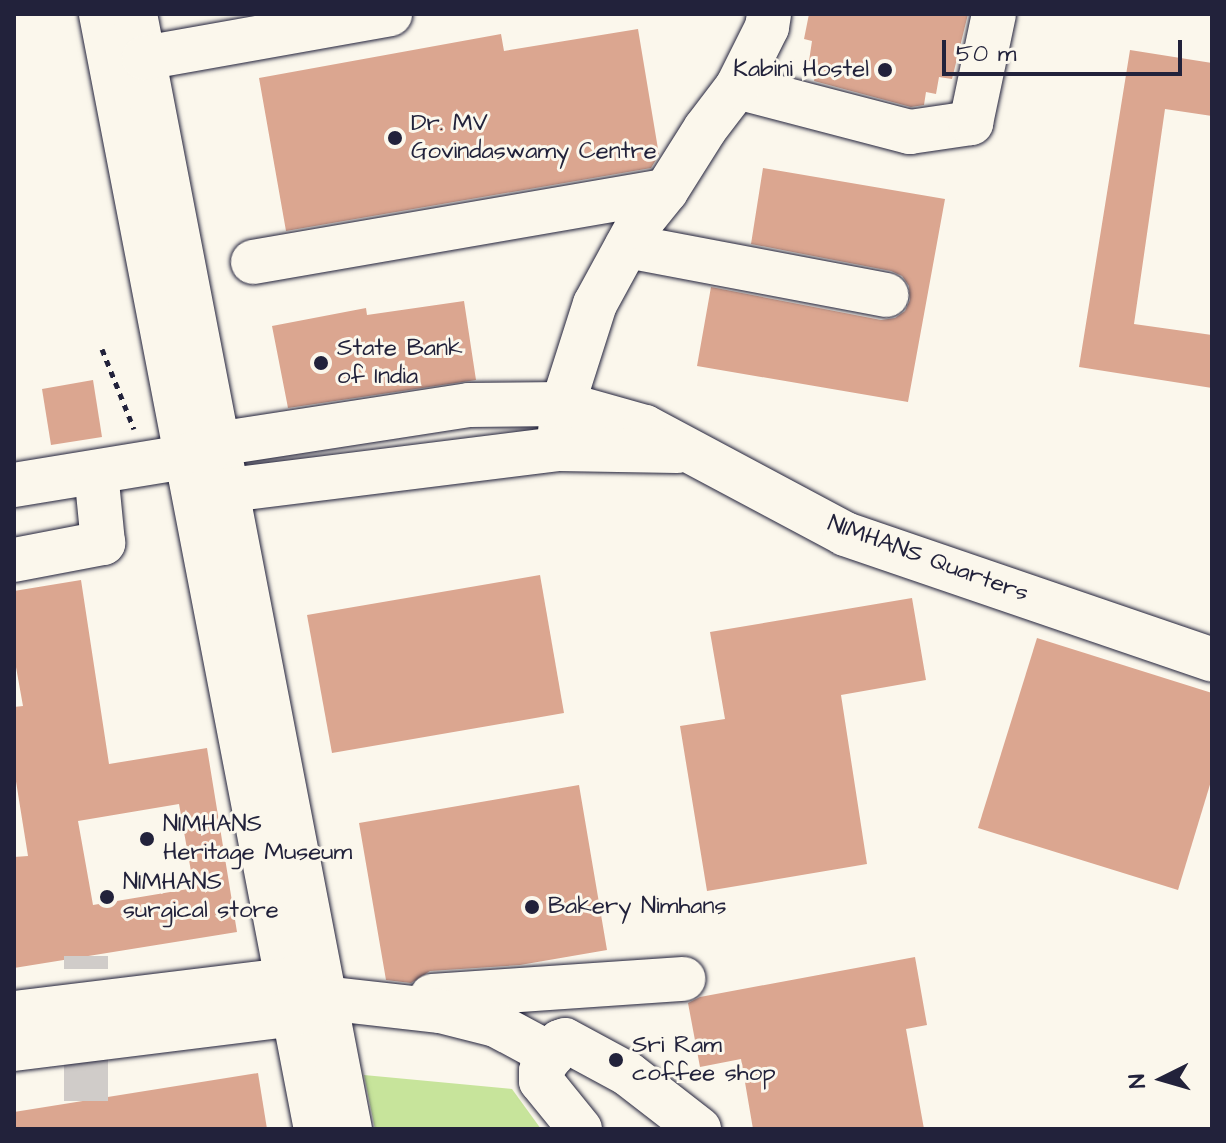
<!DOCTYPE html>
<style>
body{margin:0}
#map{position:relative;width:1226px;height:1143px;overflow:hidden;background:#fbf7ec;font-family:"Architects Daughter",sans-serif}
div>[style]{position:absolute}
.green>*{inset:0;background:#c7e49b}
.building>*{inset:0;background:#dba690}
.minor-tunnel>*{height:44px;margin-top:-22px;transform-origin:0;background:repeating-linear-gradient(90deg,#d0ccc9 0 44px,transparent 0 66px)}
.path>*{height:5px;margin-top:-2.5px;transform-origin:0;background:repeating-linear-gradient(90deg,#22223b 0 6px,transparent 0 12px)}
.roads{filter:drop-shadow(0 0 2px #22223b) drop-shadow(0 0 2px #22223b)}
.minor>*{height:44px;margin:-22px;padding:0 22px;transform-origin:22px;border-radius:22px;background:#fbf7ec}
.dots>*{width:22px;height:22px;translate:-50% -50%;box-sizing:border-box;border:4px solid #fbf7ec;border-radius:50%}
span{translate:-50% -50%;white-space:nowrap;text-align:center;line-height:1.15;-webkit-text-stroke:6px #fbf7ec;paint-order:stroke}
.poi-label{font-size:24px;color:#22223b}
.right{translate:-100% -50%;text-align:right}
.left{translate:0 -50%;text-align:left}
.street-label{font-size:24px;color:#22223b}
.frame{position:absolute;inset:0;border:16px solid #22223b;pointer-events:none}
.north{position:absolute;left:1122px;top:1039px;width:80px;height:80px;-webkit-text-stroke:6px #fbf7ec;paint-order:stroke;rotate:265deg;font-size:22px;font-weight:700;line-height:32px;text-align:center;color:#22223b}
.north::after{content:'';display:block;margin:auto;width:28px;height:36px;background:#22223b;clip-path:polygon(50% 0,100% 100%,50% 72%,0 100%)}
.scale{position:absolute;left:942px;top:40px;width:240px;height:36px;box-sizing:border-box;border:4px solid #22223b;border-top:0;padding-left:10px;font-size:24px;line-height:28px;white-space:nowrap;color:#22223b;-webkit-text-stroke:6px #fbf7ec;paint-order:stroke}
</style>
<div id="map">
<div class="green">
<i style="clip-path:polygon(364px 1075px,512px 1089px,541px 1129px,375px 1129px)"></i>
</div>
<div class="building">
<i style="clip-path:polygon(809px 14px,968px 14px,952px 79px,939px 77px,936px 94px,926px 92px,924px 105px,911px 107px,814px 81px,818px 62px,809px 61px,812px 41px,804px 39px)"></i>
<i style="clip-path:polygon(638px 29px,659px 155px,651px 168px,286px 231px,259px 78px,501px 34px,504px 51px)"></i>
<i style="clip-path:polygon(1130px 50px,1212px 63px,1212px 116px,1165px 109px,1134px 324px,1212px 335px,1212px 388px,1079px 367px)"></i>
<i style="clip-path:polygon(763px 168px,945px 199px,908px 402px,697px 366px,711px 287px,881px 320px,895px 318px,905px 311px,910px 300px,909px 286px,902px 276px,891px 271px,751px 244px)"></i>
<i style="clip-path:polygon(464px 301px,476px 380px,288px 408px,272px 326px,366px 308px,367px 315px)"></i>
<i style="clip-path:polygon(93px 380px,102px 437px,51px 445px,42px 389px)"></i>
<i style="clip-path:polygon(540px 575px,564px 713px,332px 753px,307px 615px)"></i>
<i style="clip-path:polygon(evenodd,81px 580px,109px 764px,207px 748px,237px 932px,14px 968px,14px 857px,28px 856px,14px 769px,14px 707px,23px 706px,14px 656px,14px 591px,81px 580px,179px 804px,194px 888px,93px 905px,78px 821px,179px 804px)"></i>
<i style="clip-path:polygon(912px 598px,926px 680px,841px 695px,867px 864px,707px 891px,680px 726px,725px 719px,710px 632px)"></i>
<i style="clip-path:polygon(1037px 638px,1212px 693px,1212px 778px,1178px 890px,978px 828px)"></i>
<i style="clip-path:polygon(579px 785px,607px 950px,520px 965px,430px 971px,411px 983px,386px 980px,359px 823px)"></i>
<i style="clip-path:polygon(915px 957px,927px 1025px,906px 1029px,924px 1129px,753px 1129px,741px 1059px,700px 1067px,688px 1003px,700px 997px)"></i>
<i style="clip-path:polygon(258px 1073px,267px 1129px,14px 1129px,14px 1112px)"></i>
</div>
<div class="minor-tunnel">
<i style="left:86px;top:1101px;width:145px;rotate:-90deg"></i>
</div>
<div class="path">
<i style="left:102px;top:349px;width:86px;rotate:68.2deg"></i>
</div>
<div class="roads">
<div class="minor">
<i style="left:101px;top:14px;width:1136px;rotate:79.09deg"></i>
<i style="left:135px;top:14px;width:1136px;rotate:79.09deg"></i>
<i style="left:144px;top:58px;width:250px;rotate:-10.1deg"></i>
<i style="left:737px;top:87px;width:179px;rotate:14.6deg"></i>
<i style="left:910px;top:132px;width:62px;rotate:-8.4deg"></i>
<i style="left:971px;top:123px;width:111px;rotate:-78.1deg"></i>
<i style="left:627px;top:246px;width:264px;rotate:10.7deg"></i>
<i style="left:253px;top:262px;width:419px;rotate:-9.8deg"></i>
<i style="left:560px;top:432px;width:28px;rotate:-84deg"></i>
<i style="left:563px;top:404px;width:105px;rotate:-72.3deg"></i>
<i style="left:595px;top:304px;width:88px;rotate:-61.4deg"></i>
<i style="left:637px;top:227px;width:46px;rotate:-51.1deg"></i>
<i style="left:666px;top:191px;width:73px;rotate:-57.8deg"></i>
<i style="left:705px;top:129px;width:53px;rotate:-52.7deg"></i>
<i style="left:737px;top:87px;width:67px;rotate:-63.4deg"></i>
<i style="left:767px;top:27px;width:13px;rotate:-81deg"></i>
<i style="left:14px;top:485px;width:173px;rotate:-9.3deg"></i>
<i style="left:185px;top:457px;width:35px;rotate:-22deg"></i>
<i style="left:217px;top:444px;width:255px;rotate:-8.8deg"></i>
<i style="left:469px;top:405px;width:94px;rotate:-0.6deg"></i>
<i style="left:563px;top:404px;width:85px;rotate:15.7deg"></i>
<i style="left:645px;top:427px;width:227px;rotate:28.1deg"></i>
<i style="left:845px;top:534px;width:388px;rotate:18.9deg"></i>
<i style="left:197px;top:494px;width:365px;rotate:-7.1deg"></i>
<i style="left:559px;top:449px;width:118px;rotate:1deg"></i>
<i style="left:14px;top:560px;width:91px;rotate:-10.8deg"></i>
<i style="left:103px;top:543px;width:71px;rotate:-95.6deg"></i>
<i style="left:432px;top:996px;width:252px;rotate:-3.9deg"></i>
<i style="left:14px;top:1013px;width:275px;rotate:-6.9deg"></i>
<i style="left:287px;top:980px;width:30px;rotate:-17deg"></i>
<i style="left:14px;top:1049px;width:282px;rotate:-7.1deg"></i>
<i style="left:294px;top:1014px;width:34px;rotate:-28deg"></i>
<i style="left:324px;top:998px;width:117px;rotate:6.4deg"></i>
<i style="left:440px;top:1011px;width:58px;rotate:14deg"></i>
<i style="left:496px;top:1025px;width:64px;rotate:28.2deg"></i>
<i style="left:580px;top:1129px;width:62px;rotate:-129.1deg"></i>
<i style="left:541px;top:1081px;width:10px;rotate:-90deg"></i>
<i style="left:541px;top:1071px;width:35px;rotate:-57deg"></i>
<i style="left:560px;top:1042px;width:5px;rotate:-22deg"></i>
<i style="left:565px;top:1040px;width:72px;rotate:28.4deg"></i>
<i style="left:628px;top:1074px;width:90px;rotate:37.8deg"></i>
</div>
</div>
<div class="dots">
<i style="left:885px;top:70px;background:#22223b"></i>
<i style="left:395px;top:138px;background:#22223b"></i>
<i style="left:321px;top:363px;background:#22223b"></i>
<i style="left:147px;top:839px;background:#22223b"></i>
<i style="left:107px;top:897px;background:#22223b"></i>
<i style="left:532px;top:907px;background:#22223b"></i>
<i style="left:616px;top:1060px;background:#22223b"></i>
</div>
<div class="poi-label">
<span class="right" style="left:869px;top:70px">Kabini Hostel</span>
<span class="left" style="left:411px;top:138px">Dr. MV<br>Govindaswamy Centre</span>
<span class="left" style="left:337px;top:363px">State Bank<br>of India</span>
<span class="left" style="left:163px;top:839px">NIMHANS<br>Heritage Museum</span>
<span class="left" style="left:123px;top:897px">NIMHANS<br>surgical store</span>
<span class="left" style="left:548px;top:907px">Bakery Nimhans</span>
<span class="left" style="left:632px;top:1060px">Sri Ram<br>coffee shop</span>
</div>
<div class="street-label">
<span style="left:928px;top:559px;rotate:20deg">NIMHANS Quarters</span>
</div>
<div class="frame"></div>
<div class="north">N</div>
<div class="scale">50 m</div>
</div>
